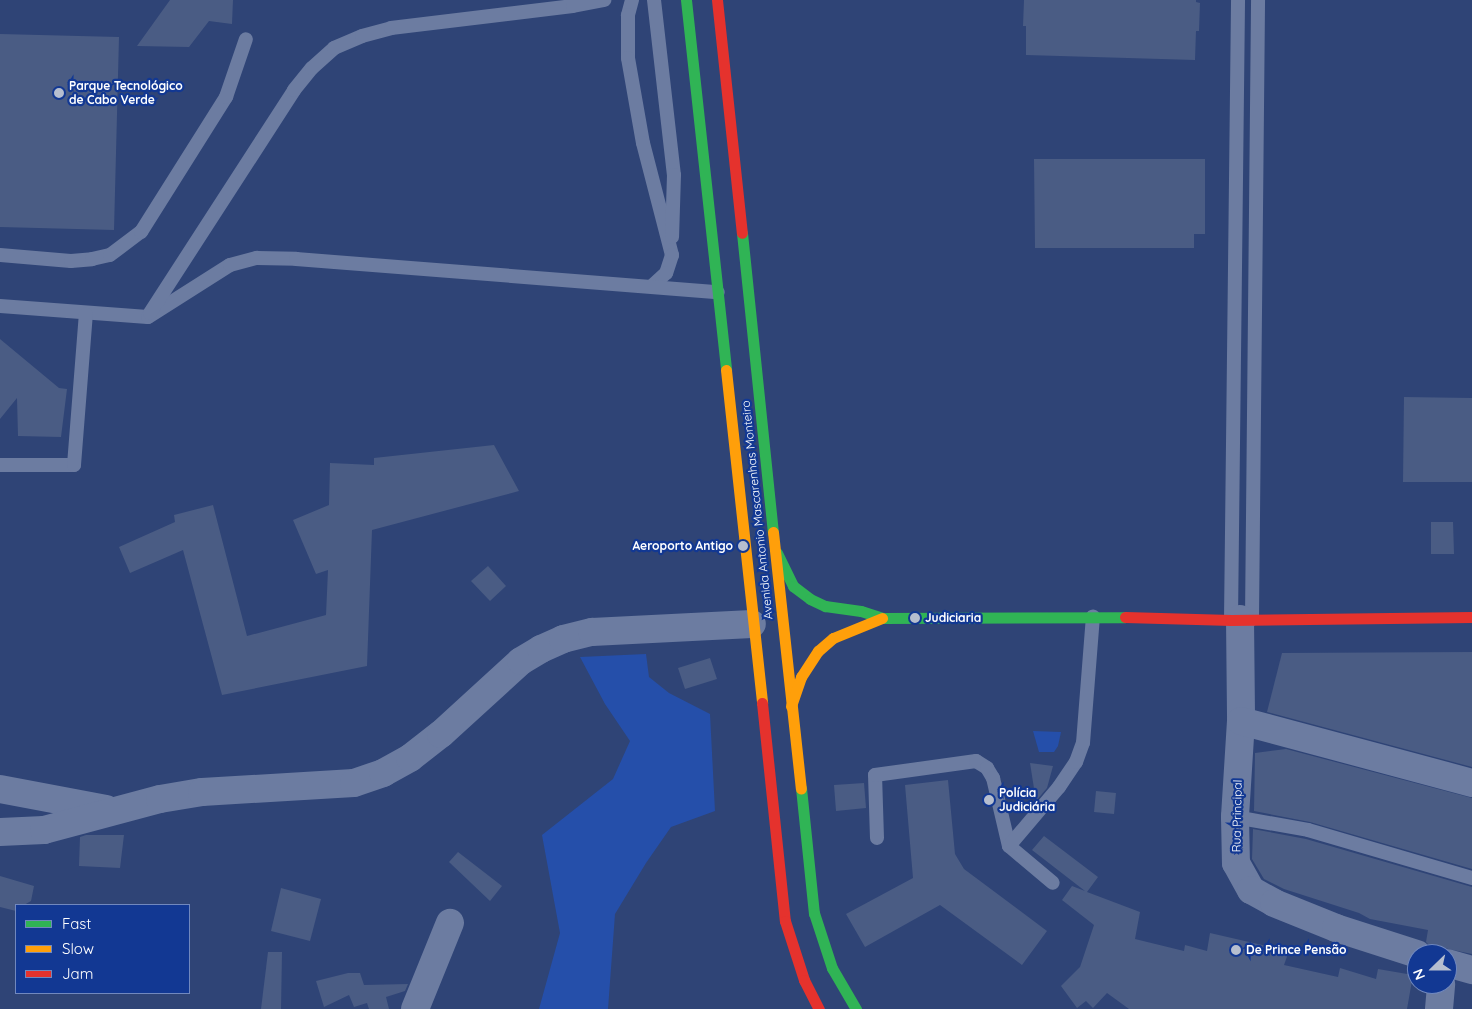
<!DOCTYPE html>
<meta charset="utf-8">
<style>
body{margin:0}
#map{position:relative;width:1472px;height:1009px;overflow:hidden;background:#2f4476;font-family:Quicksand,sans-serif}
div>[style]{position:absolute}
.green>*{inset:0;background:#254faa}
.building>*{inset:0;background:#4a5c84}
.lane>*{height:14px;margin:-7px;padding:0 7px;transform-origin:7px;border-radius:7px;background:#6c7ca1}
.street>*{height:28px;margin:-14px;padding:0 14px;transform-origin:14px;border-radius:14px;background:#6c7ca1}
.fast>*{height:11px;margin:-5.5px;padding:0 5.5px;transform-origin:5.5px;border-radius:5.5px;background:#30b455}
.slow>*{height:11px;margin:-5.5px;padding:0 5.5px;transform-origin:5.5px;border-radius:5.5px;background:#ff9f0a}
.jam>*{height:11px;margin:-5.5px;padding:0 5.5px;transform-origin:5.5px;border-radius:5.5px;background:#e5322d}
.dots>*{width:14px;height:14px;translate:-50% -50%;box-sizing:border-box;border:2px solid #123893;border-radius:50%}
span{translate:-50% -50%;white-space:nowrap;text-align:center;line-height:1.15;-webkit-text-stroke:4.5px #123893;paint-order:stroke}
.poi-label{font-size:12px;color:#fff;font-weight:700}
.left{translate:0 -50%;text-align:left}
.right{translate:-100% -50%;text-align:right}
.street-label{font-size:12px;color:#fff}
.legend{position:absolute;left:15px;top:904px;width:175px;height:90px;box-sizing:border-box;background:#123893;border:1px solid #7188be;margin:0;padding:6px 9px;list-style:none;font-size:15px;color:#fff}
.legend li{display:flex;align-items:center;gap:10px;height:25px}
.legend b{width:25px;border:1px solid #7188be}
.north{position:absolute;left:1407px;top:944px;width:50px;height:50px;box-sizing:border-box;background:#123893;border:1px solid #7188be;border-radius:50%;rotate:248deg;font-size:14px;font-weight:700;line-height:20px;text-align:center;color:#fff}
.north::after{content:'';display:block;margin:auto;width:18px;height:22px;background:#b6becf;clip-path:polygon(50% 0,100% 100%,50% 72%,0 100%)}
</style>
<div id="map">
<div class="green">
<i style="clip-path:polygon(646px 654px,649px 677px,669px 693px,710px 714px,715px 811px,671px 827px,646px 863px,615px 914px,608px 1009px,539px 1009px,560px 933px,542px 835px,613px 779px,630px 741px,605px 704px,580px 657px)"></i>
<i style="clip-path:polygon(1033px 731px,1061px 732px,1058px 746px,1054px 752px,1039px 752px)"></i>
</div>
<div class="building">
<i style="clip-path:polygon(170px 0,233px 0,232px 24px,209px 21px,189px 47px,137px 46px)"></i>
<i style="clip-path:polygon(1024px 0,1196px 0,1196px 2px,1200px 3px,1199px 31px,1196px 31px,1195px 60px,1026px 55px,1026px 26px,1023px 26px)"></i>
<i style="clip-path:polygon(0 34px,119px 37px,114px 230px,0 227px)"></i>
<i style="clip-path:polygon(1034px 159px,1205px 159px,1205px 234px,1194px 234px,1194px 248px,1035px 248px)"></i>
<i style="clip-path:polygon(0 339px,59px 388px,67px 389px,61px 437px,18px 436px,17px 398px,0 419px)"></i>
<i style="clip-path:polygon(1404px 397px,1472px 398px,1472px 482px,1403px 482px)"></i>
<i style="clip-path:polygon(494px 445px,519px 491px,372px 530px,367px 666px,222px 695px,183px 550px,130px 573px,119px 547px,175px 522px,174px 515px,213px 505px,247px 636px,326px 615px,328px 570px,316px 574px,293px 520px,329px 505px,330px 463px,374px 465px,374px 458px)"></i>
<i style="clip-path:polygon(1431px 522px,1453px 522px,1454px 554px,1431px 554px)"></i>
<i style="clip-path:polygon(488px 566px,506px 586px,490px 601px,471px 581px)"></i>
<i style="clip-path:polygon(1472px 652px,1472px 767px,1267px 712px,1282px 653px)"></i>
<i style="clip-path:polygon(710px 658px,717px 679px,685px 689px,678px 668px)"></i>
<i style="clip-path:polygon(1286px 749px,1472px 798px,1472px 869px,1310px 822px,1254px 811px,1255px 753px)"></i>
<i style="clip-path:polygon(1030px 763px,1053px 766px,1047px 788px,1036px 801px)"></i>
<i style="clip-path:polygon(948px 780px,955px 854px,964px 869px,1047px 931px,1022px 965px,940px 905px,865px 947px,846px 914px,913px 878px,905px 785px)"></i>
<i style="clip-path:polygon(864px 783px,866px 808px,836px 811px,834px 785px)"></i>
<i style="clip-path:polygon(1096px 791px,1116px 793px,1114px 814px,1094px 812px)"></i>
<i style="clip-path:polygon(1253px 829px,1306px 839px,1472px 887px,1472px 954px,1429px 945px,1426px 942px,1428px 930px,1370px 919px,1359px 913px,1284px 889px,1264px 879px,1252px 859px)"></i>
<i style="clip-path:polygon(86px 835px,124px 835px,120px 868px,79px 866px,80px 837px)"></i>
<i style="clip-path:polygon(1044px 836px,1098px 877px,1087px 892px,1140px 912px,1135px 939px,1184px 951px,1185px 945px,1207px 951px,1210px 933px,1289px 951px,1284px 965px,1338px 977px,1340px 968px,1376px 979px,1378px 969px,1413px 975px,1407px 1009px,1129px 1009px,1107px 993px,1093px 1008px,1086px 1001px,1077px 1008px,1061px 986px,1080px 967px,1094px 925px,1062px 900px,1072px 886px,1085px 891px,1032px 850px)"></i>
<i style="clip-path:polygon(458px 852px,502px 886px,490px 901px,449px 862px)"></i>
<i style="clip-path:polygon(0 876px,34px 886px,31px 901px,24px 905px,16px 905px,16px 911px,0 907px)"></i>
<i style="clip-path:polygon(281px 888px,321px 899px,310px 941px,271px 931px)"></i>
<i style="clip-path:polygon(268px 952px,282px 952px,281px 1009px,261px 1009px)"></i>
<i style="clip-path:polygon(348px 973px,360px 973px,364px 985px,408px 984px,405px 991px,386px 997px,389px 1009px,369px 1009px,367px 1003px,354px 1007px,349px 995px,324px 1007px,316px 981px)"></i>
</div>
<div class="lane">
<i style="left:632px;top:0;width:16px;rotate:105deg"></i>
<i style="left:628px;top:15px;width:43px;rotate:90deg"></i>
<i style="left:628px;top:58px;width:86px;rotate:80deg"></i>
<i style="left:643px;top:143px;width:116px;rotate:75.5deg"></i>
<i style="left:672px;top:255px;width:19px;rotate:108deg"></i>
<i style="left:666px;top:273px;width:19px;rotate:137deg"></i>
<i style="left:654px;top:0;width:176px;rotate:83.5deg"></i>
<i style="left:674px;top:175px;width:62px;rotate:91.8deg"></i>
<i style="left:0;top:255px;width:71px;rotate:4.8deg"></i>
<i style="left:71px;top:261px;width:21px;rotate:-5deg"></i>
<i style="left:92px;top:259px;width:18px;rotate:-13deg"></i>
<i style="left:110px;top:255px;width:39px;rotate:-37deg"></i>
<i style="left:141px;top:232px;width:160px;rotate:-57.8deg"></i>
<i style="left:226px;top:97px;width:61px;rotate:-71deg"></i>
<i style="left:0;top:306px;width:148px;rotate:4.3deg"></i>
<i style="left:148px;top:317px;width:97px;rotate:-32.4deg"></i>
<i style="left:230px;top:265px;width:28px;rotate:-15deg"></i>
<i style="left:257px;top:258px;width:39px;rotate:1deg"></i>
<i style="left:296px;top:259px;width:423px;rotate:4.5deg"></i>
<i style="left:150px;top:313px;width:265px;rotate:-57.1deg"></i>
<i style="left:294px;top:90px;width:28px;rotate:-51deg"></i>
<i style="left:312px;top:68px;width:30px;rotate:-42deg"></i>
<i style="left:334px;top:48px;width:30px;rotate:-23deg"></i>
<i style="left:362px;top:36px;width:30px;rotate:-15deg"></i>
<i style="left:391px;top:28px;width:183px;rotate:-6.9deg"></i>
<i style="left:573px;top:6px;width:32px;rotate:-11deg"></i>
<i style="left:0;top:465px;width:74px"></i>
<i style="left:74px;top:465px;width:151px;rotate:-85.5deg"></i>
<i style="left:1252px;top:619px;width:619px;rotate:-89.44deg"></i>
<i style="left:1231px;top:620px;width:620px;rotate:-89.35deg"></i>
<i style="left:1235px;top:817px;width:74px;rotate:10.1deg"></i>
<i style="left:1308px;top:830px;width:171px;rotate:16.3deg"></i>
<i style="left:877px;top:838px;width:63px;rotate:-91.8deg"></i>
<i style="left:875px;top:775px;width:102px;rotate:-7.9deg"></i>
<i style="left:976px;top:761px;width:13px;rotate:32deg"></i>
<i style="left:987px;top:768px;width:12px;rotate:59deg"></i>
<i style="left:993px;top:778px;width:70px;rotate:76.8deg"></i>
<i style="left:1009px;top:846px;width:57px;rotate:40.1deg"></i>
<i style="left:1009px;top:846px;width:77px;rotate:-49.7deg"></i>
<i style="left:1059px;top:787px;width:30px;rotate:-56deg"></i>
<i style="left:1076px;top:762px;width:20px;rotate:-70deg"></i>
<i style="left:1083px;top:743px;width:127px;rotate:-85.5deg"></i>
</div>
<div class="street">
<i style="left:1240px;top:619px;width:102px;rotate:89.4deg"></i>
<i style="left:1241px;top:721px;width:96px;rotate:93.6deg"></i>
<i style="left:1235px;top:817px;width:46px;rotate:88.8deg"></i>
<i style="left:1236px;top:863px;width:31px;rotate:61deg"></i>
<i style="left:1251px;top:890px;width:26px;rotate:29deg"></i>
<i style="left:1274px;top:903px;width:67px;rotate:22deg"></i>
<i style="left:1336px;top:928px;width:85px;rotate:17.8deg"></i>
<i style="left:1241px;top:721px;width:239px;rotate:15deg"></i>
<i style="left:0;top:789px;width:108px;rotate:10.7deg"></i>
<i style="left:0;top:832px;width:44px;rotate:-2.6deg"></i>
<i style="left:44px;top:830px;width:120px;rotate:-15deg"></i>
<i style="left:160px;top:799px;width:43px;rotate:-9.5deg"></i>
<i style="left:202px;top:792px;width:152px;rotate:-3.4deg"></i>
<i style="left:354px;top:783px;width:31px;rotate:-19deg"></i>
<i style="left:383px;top:773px;width:31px;rotate:-29deg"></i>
<i style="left:410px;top:758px;width:39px;rotate:-38deg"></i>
<i style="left:441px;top:734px;width:108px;rotate:-42.4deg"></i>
<i style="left:521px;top:661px;width:23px;rotate:-31deg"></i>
<i style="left:541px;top:649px;width:24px;rotate:-24deg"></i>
<i style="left:563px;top:639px;width:30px;rotate:-14deg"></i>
<i style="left:592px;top:632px;width:160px;rotate:-2.9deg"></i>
<i style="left:1447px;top:963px;width:26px;rotate:16deg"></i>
<i style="left:415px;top:1009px;width:93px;rotate:-67.9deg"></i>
<i style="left:1439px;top:1009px;width:25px;rotate:-85deg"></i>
</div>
<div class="fast">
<i style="left:686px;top:0;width:372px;rotate:83.8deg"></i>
<i style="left:742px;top:233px;width:301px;rotate:84.1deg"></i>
<i style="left:777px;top:553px;width:37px;rotate:64deg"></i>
<i style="left:793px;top:586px;width:21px;rotate:37deg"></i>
<i style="left:810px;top:599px;width:17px;rotate:25deg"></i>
<i style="left:825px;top:606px;width:36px;rotate:8deg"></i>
<i style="left:861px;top:611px;width:22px;rotate:18deg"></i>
<i style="left:882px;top:618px;width:243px;rotate:-0.2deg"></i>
<i style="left:801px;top:788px;width:126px;rotate:84.1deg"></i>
<i style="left:814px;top:913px;width:58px;rotate:71.9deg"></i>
<i style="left:832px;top:968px;width:48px;rotate:59.7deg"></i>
</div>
<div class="slow">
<i style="left:726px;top:370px;width:335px;rotate:83.8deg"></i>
<i style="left:773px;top:532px;width:258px;rotate:83.8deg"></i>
<i style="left:791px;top:706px;width:31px;rotate:-71deg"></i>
<i style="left:801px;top:677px;width:31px;rotate:-57deg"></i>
<i style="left:818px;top:651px;width:20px;rotate:-41deg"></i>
<i style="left:833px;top:638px;width:53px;rotate:-22.2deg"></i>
</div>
<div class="jam">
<i style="left:717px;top:0;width:234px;rotate:83.9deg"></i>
<i style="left:1125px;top:617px;width:106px;rotate:1.6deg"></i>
<i style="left:1231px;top:620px;width:241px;rotate:-0.7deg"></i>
<i style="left:762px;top:703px;width:219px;rotate:84deg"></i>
<i style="left:785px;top:921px;width:62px;rotate:72.1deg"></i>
<i style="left:804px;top:980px;width:33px;rotate:63deg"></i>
</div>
<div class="dots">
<i style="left:59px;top:93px;background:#b6becf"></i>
<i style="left:743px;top:546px;background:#b6becf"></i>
<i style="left:915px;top:618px;background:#b6becf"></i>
<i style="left:989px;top:800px;background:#b6becf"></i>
<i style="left:1236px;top:950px;background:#b6becf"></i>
</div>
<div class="poi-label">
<span class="left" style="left:69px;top:93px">Parque Tecnológico<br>de Cabo Verde</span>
<span class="right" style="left:733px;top:546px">Aeroporto Antigo</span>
<span class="left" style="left:925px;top:618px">Judiciaria</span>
<span class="left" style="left:999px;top:800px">Polícia<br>Judiciária</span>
<span class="left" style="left:1246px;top:950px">De Prince Pensão</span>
</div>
<div class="street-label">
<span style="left:757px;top:510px;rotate:-96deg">Avenida Antonio Mascarenhas Monteiro</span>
<span style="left:1237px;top:816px;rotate:-89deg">Rua Principal</span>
</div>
<ul class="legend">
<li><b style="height:6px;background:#30b455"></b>Fast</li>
<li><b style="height:6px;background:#ff9f0a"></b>Slow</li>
<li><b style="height:6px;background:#e5322d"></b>Jam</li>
</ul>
<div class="north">N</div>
</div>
